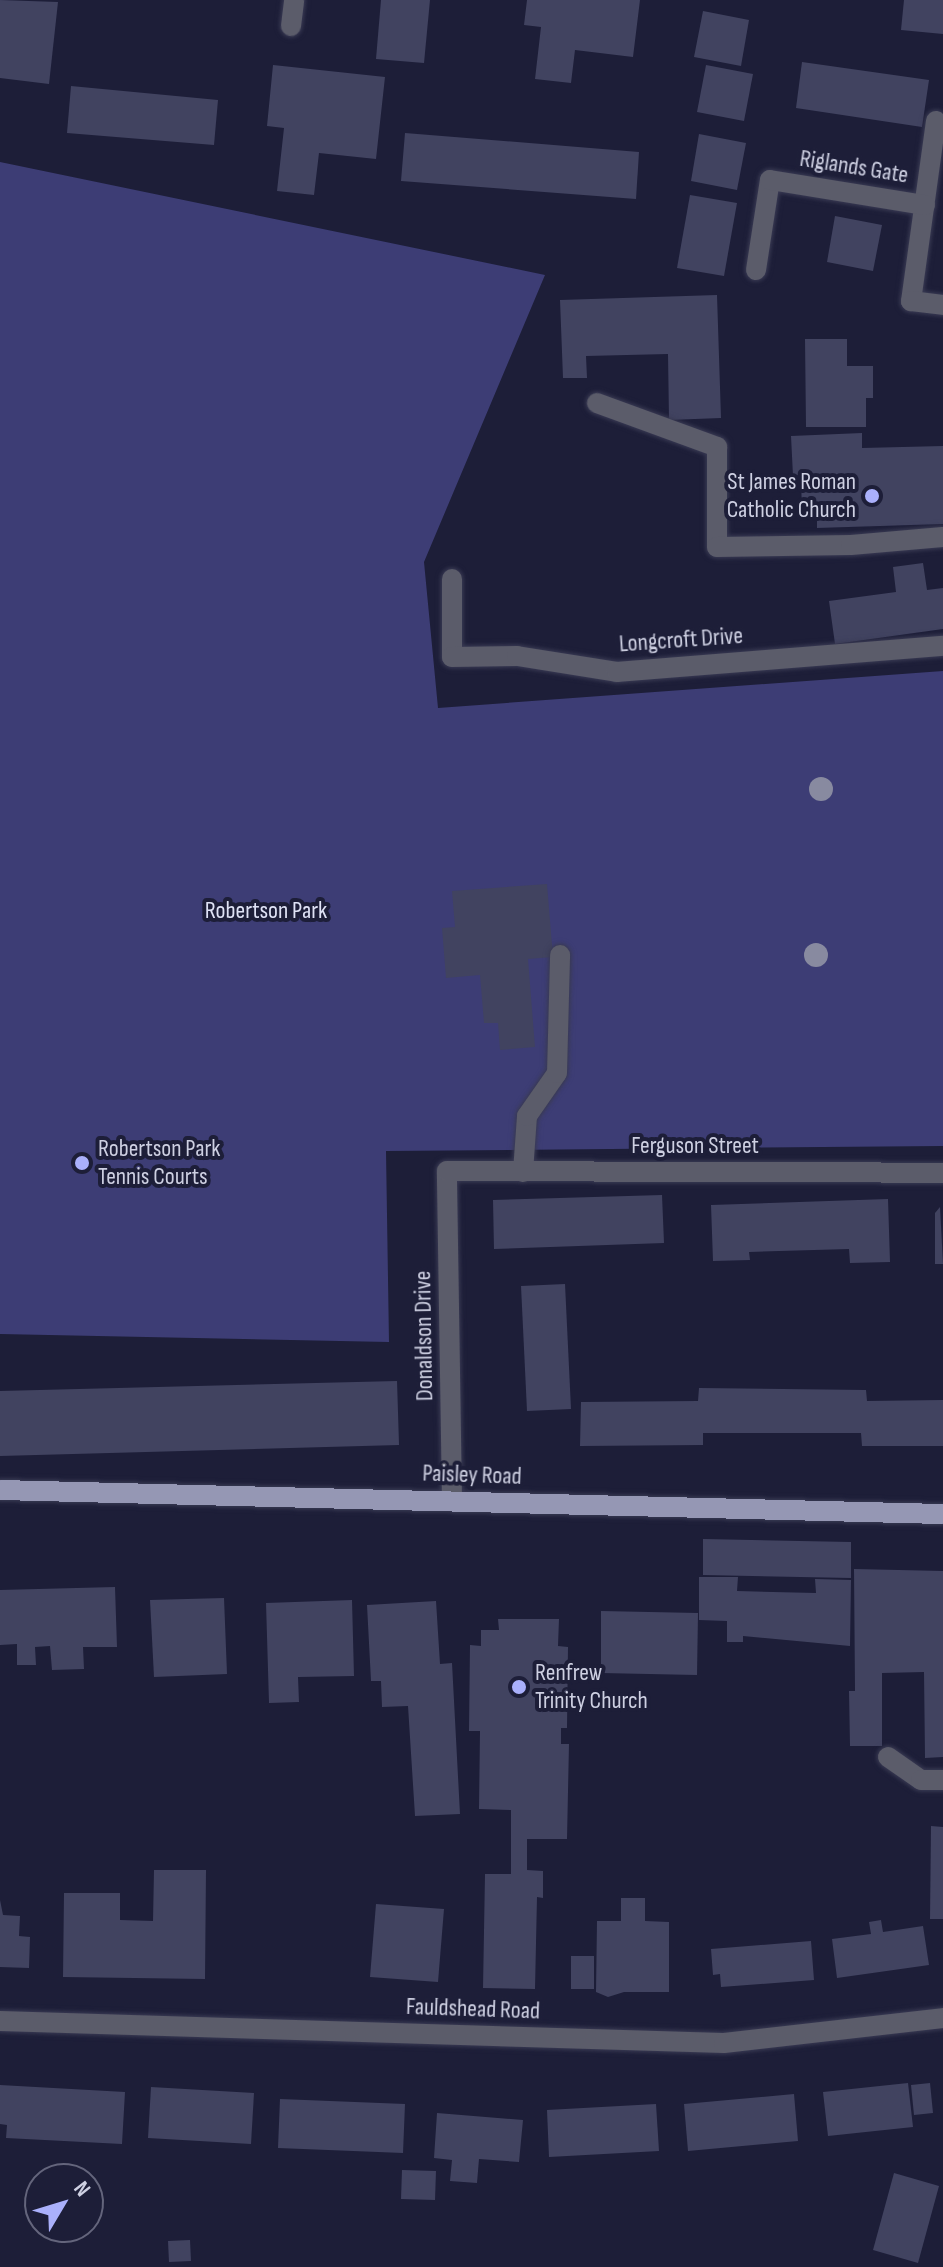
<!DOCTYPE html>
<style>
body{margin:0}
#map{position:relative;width:943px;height:2267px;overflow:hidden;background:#1d1e38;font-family:"Sofia Sans Condensed",sans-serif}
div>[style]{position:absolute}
.green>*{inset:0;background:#3d3d75}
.building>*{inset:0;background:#414360}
.roads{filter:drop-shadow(0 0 2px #393a53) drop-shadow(0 0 2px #393a53)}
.minor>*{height:20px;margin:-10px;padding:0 10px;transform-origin:10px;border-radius:10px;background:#5b5c6a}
.major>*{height:20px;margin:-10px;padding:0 10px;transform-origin:10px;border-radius:10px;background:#9597b4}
.trees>*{width:24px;height:24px;margin:-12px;border-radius:50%;background:#888aa0}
.dots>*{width:22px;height:22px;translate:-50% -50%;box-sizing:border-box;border:4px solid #1d1e38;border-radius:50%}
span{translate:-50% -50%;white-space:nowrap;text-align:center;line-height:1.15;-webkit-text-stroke:8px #1d1e38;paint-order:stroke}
.street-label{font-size:24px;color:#ced0e2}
.poi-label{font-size:24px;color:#ced0e2}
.right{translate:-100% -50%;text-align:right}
.left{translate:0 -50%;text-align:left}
.park-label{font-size:24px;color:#dfe2f5}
.north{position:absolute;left:24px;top:2163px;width:80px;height:80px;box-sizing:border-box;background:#1d1e38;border:2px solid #64657c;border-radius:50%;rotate:52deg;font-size:22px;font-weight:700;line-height:32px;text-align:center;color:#ced0e2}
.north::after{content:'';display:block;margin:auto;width:28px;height:36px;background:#aab0fb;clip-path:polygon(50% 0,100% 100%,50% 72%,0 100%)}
</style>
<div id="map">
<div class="green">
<i style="clip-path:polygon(0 162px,545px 275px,424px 562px,438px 708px,943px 671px,943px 1146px,386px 1151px,389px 1342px,0 1334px)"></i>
</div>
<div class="building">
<i style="clip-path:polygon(0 0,58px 2px,49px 84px,0 78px)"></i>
<i style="clip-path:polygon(381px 0,430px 0,424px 63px,376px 59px)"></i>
<i style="clip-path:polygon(527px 0,640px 0,633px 57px,575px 50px,571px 83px,535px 79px,541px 27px,524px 25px)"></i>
<i style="clip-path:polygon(904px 0,943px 0,943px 34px,901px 30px)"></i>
<i style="clip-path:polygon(703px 11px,749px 20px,741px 66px,694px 57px)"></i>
<i style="clip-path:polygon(802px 62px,929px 80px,922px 127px,796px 108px)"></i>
<i style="clip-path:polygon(273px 65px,385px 77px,376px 159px,319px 153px,314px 195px,277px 191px,284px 128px,267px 126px)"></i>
<i style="clip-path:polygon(706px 65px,753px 74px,744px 121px,697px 112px)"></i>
<i style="clip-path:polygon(71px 86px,218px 100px,214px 145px,67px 133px)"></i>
<i style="clip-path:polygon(405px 133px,639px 152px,636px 199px,401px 181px)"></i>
<i style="clip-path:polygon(699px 134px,746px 143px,737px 190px,691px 181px)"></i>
<i style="clip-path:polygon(690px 195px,737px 203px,724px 276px,677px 268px)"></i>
<i style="clip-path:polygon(835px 216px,882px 225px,873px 271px,827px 262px)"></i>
<i style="clip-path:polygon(717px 295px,721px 418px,669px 420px,668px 354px,586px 356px,587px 378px,563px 378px,560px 300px)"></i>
<i style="clip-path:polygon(805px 339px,847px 339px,847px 366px,873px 366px,873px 398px,866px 398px,866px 427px,806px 427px)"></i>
<i style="clip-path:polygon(862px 433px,862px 448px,943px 446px,943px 524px,817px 528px,817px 517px,802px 517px,801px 475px,793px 476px,791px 436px)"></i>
<i style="clip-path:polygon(923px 563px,927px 590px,943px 588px,943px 629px,835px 644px,829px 601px,896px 592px,893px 567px)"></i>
<i style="clip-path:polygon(547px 884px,553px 957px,528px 959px,535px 1047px,500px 1050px,498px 1023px,484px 1023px,480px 975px,446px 978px,442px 928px,455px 927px,452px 891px)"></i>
<i style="clip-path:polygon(662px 1195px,664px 1243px,494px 1249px,493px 1200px)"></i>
<i style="clip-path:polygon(888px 1199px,890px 1262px,850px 1263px,849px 1249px,749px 1252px,750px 1260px,713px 1261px,711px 1205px)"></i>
<i style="clip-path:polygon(940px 1207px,943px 1264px,935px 1264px,935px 1213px)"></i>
<i style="clip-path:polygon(565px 1284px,571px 1409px,527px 1411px,521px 1286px)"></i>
<i style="clip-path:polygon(397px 1381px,399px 1445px,0 1456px,0 1391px)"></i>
<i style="clip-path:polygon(699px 1388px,866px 1390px,867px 1401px,943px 1400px,943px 1446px,862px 1446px,861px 1433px,703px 1433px,703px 1445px,580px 1446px,581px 1402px,698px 1401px)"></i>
<i style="clip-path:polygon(703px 1539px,851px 1542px,851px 1578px,703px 1575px)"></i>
<i style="clip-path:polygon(854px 1569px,943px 1571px,943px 1757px,925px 1758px,924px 1672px,882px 1673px,882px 1746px,850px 1746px,849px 1691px,855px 1691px)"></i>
<i style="clip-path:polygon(699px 1577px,738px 1577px,737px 1591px,816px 1593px,815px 1579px,851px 1580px,850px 1646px,743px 1636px,743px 1642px,727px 1642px,727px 1621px,699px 1620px)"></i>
<i style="clip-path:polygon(115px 1587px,117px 1647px,83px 1647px,84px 1669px,52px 1670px,50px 1646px,35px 1647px,36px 1665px,17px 1665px,17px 1644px,0 1645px,0 1590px)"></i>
<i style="clip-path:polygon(224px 1598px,227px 1674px,154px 1677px,150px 1600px)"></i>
<i style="clip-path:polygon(352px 1600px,354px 1676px,298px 1677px,299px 1702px,269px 1703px,266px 1603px)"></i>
<i style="clip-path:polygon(436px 1601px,440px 1664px,452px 1663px,460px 1814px,415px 1816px,408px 1706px,382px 1707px,381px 1681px,371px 1681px,367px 1605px)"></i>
<i style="clip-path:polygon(601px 1611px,698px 1613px,697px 1675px,601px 1673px)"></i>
<i style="clip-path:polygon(498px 1619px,559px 1619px,558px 1646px,568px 1647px,567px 1728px,561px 1728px,561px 1744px,569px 1744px,567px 1839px,527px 1839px,527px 1870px,543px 1871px,543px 1898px,537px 1897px,535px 1989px,483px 1988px,485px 1874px,511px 1874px,511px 1810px,479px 1809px,480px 1731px,469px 1731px,470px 1645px,481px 1646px,481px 1630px,499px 1630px)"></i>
<i style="clip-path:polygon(931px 1826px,943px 1827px,943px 1919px,930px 1919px)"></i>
<i style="clip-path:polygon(154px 1870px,206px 1870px,205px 1979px,63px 1977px,64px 1893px,120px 1893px,120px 1920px,153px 1921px)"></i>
<i style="clip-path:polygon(621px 1898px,645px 1898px,645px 1921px,669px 1922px,669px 1992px,624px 1992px,608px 1997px,596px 1992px,597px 1921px,621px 1921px)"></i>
<i style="clip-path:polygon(0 1900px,3px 1915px,20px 1916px,19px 1936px,30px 1937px,29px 1968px,0 1967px)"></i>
<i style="clip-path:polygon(376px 1904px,444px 1909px,438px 1982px,370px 1977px)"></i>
<i style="clip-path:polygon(881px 1920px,883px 1932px,923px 1926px,929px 1965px,837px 1978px,832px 1939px,871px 1934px,869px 1922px)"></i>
<i style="clip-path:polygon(811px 1941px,814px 1980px,721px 1987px,720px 1974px,713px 1975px,711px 1949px)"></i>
<i style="clip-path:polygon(571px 1956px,594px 1956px,594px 1989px,571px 1989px)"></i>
<i style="clip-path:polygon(908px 2083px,913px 2127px,828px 2136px,823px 2092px)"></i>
<i style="clip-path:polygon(930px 2083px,933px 2113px,914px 2115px,911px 2085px)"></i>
<i style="clip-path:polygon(0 2085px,125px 2092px,122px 2144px,6px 2138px,7px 2125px,0 2124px)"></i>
<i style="clip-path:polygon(151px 2087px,254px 2093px,251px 2144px,148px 2138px)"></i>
<i style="clip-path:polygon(794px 2094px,798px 2141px,688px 2151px,684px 2104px)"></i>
<i style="clip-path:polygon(280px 2099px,405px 2104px,403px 2153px,278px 2148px)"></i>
<i style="clip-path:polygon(656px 2104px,659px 2151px,549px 2157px,547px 2110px)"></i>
<i style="clip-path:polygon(437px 2113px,523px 2120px,519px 2162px,479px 2159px,477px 2183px,450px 2181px,452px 2160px,434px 2158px)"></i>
<i style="clip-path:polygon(402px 2170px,436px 2171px,435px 2200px,401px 2199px)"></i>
<i style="clip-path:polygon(894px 2173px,939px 2186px,918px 2263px,873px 2250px)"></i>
<i style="clip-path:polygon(190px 2240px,191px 2261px,169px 2262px,168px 2241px)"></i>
</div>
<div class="roads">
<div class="minor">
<i style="left:291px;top:26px;width:26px;rotate:-83deg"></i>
<i style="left:936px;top:121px;width:182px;rotate:97.9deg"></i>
<i style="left:911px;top:301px;width:32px;rotate:7deg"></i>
<i style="left:756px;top:270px;width:91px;rotate:-81.2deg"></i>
<i style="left:770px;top:180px;width:157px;rotate:9.2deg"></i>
<i style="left:597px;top:403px;width:128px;rotate:20.1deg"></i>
<i style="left:717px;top:447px;width:100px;rotate:90deg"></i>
<i style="left:717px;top:547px;width:134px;rotate:-0.9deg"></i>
<i style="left:851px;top:545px;width:92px;rotate:-5deg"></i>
<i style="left:452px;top:579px;width:78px;rotate:90deg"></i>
<i style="left:452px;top:657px;width:65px;rotate:-0.9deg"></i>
<i style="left:517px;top:656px;width:101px;rotate:9.1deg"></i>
<i style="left:617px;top:672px;width:327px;rotate:-4.6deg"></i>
<i style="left:523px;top:1172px;width:56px;rotate:-85.9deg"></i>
<i style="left:527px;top:1116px;width:52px;rotate:-55.1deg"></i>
<i style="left:557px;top:1073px;width:118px;rotate:-88.5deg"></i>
<i style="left:452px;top:1499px;width:328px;rotate:-90.9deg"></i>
<i style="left:447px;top:1171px;width:496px;rotate:0.2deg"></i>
<i style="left:888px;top:1757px;width:40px;rotate:34.9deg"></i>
<i style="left:921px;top:1780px;width:22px"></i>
<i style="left:0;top:2021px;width:724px;rotate:1.74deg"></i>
<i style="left:724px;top:2043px;width:220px;rotate:-6.5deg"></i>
</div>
<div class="major">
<i style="left:0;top:1490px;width:943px;rotate:1.46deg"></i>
</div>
</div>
<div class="trees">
<i style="left:821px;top:789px"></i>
<i style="left:816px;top:955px"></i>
</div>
<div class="dots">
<i style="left:872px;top:496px;background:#aab0fb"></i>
<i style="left:82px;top:1163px;background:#aab0fb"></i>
<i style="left:519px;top:1687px;background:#aab0fb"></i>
</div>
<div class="street-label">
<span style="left:854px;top:167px;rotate:9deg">Riglands Gate</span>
<span style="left:681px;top:640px;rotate:-4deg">Longcroft Drive</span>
<span style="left:695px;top:1146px">Ferguson Street</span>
<span style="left:424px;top:1336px;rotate:-91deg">Donaldson Drive</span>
<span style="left:472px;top:1475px;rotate:2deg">Paisley Road</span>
<span style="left:473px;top:2009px;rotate:2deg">Fauldshead Road</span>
</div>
<div class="poi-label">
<span class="right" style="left:856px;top:496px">St James Roman<br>Catholic Church</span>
<span class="left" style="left:98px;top:1163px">Robertson Park<br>Tennis Courts</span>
<span class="left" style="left:535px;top:1687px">Renfrew<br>Trinity Church</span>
</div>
<div class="park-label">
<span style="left:266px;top:911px">Robertson Park</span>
</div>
<div class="north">N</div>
</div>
